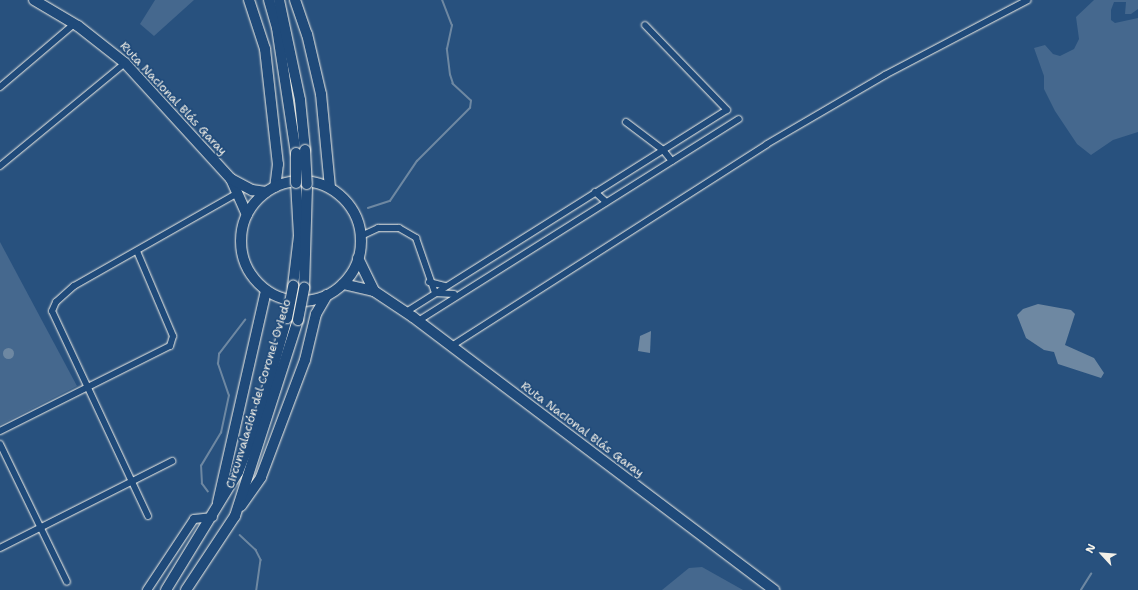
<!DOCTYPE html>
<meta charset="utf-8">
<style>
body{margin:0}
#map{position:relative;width:1138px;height:590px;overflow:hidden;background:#28517e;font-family:"Shantell Sans",sans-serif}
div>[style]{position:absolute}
.green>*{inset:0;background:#45688e}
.water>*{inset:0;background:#6e88a2}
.round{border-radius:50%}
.stream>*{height:1.5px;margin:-0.75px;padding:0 0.75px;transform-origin:0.75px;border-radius:0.75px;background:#6e88a2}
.roads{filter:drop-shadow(0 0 1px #f4f1e8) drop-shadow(0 0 1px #f4f1e8)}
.minor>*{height:6px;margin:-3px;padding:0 3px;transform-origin:3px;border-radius:3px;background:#1f4a7a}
.tertiary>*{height:8px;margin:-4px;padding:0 4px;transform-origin:4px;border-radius:4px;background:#1f4a7a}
.trunk>*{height:10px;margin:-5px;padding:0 5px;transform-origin:5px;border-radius:5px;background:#1f4a7a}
.trunk>.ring{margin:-5px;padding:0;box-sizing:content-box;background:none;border:10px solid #1f4a7a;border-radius:50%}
.bridges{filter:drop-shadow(0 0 1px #f4f1e8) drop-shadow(0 0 1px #f4f1e8)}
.trunk-bridge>*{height:10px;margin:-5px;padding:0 5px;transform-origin:5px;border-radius:5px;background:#1f4a7a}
span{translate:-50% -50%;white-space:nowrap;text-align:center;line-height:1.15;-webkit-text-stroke:3.5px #1f4a7a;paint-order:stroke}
.street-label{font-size:12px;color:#f4f1e8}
.north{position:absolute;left:1082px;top:534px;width:40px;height:40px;-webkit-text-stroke:3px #1f4a7a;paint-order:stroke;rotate:296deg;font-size:11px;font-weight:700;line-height:16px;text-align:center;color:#f4f1e8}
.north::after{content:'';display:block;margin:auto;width:14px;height:18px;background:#f4f1e8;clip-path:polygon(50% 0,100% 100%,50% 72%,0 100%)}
</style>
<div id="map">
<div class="green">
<i style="clip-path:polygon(155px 0,194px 0,154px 36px,140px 24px)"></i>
<i style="clip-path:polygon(1094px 0,1138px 0,1138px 9px,1131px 14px,1125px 14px,1126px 2px,1114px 2px,1111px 10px,1111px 20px,1115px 23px,1138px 18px,1138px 132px,1113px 140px,1091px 155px,1077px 144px,1055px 111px,1044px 89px,1044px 76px,1034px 48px,1045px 45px,1053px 54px,1060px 56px,1074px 49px,1079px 39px,1076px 17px)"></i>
<i style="clip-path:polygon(0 242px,77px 386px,0 425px)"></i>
<i style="clip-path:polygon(702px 567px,743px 590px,662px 590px,689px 568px)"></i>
</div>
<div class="water">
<i style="clip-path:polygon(1038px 304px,1071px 310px,1075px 314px,1065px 345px,1094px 358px,1104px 373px,1101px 378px,1058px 364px,1054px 352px,1044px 350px,1026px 338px,1017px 315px,1023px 309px)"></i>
<i style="clip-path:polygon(651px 331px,650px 353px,638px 351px,640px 336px)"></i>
<i class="round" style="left:2.5px;top:347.5px;width:11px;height:11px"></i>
</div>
<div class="stream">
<i style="left:368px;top:208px;width:23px;rotate:-18deg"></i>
<i style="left:390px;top:201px;width:48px;rotate:-56deg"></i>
<i style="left:417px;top:161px;width:75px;rotate:-45deg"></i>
<i style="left:470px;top:108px;width:7px;rotate:-82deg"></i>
<i style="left:471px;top:101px;width:25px;rotate:-137deg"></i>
<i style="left:453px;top:84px;width:9px;rotate:-108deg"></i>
<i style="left:450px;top:75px;width:26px;rotate:-97deg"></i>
<i style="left:447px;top:49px;width:24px;rotate:-78deg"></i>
<i style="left:452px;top:26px;width:28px;rotate:-111deg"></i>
<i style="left:208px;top:492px;width:10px;rotate:-127deg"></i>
<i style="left:202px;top:484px;width:18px;rotate:-93deg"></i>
<i style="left:201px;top:466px;width:39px;rotate:-59deg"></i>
<i style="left:221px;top:433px;width:38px;rotate:-78deg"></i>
<i style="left:229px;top:396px;width:34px;rotate:-109deg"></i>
<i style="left:218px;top:364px;width:10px;rotate:-84deg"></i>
<i style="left:219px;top:354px;width:43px;rotate:-52.6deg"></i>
<i style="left:240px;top:535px;width:22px;rotate:43deg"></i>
<i style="left:256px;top:550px;width:11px;rotate:63deg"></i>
<i style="left:261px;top:560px;width:30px;rotate:98deg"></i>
<i style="left:1081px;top:590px;width:19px;rotate:-58deg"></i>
</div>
<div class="roads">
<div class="minor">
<i style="left:0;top:87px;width:97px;rotate:-40.4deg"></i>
<i style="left:626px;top:122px;width:46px;rotate:37.1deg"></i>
<i style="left:663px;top:150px;width:14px;rotate:51deg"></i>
<i style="left:0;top:166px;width:162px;rotate:-39.5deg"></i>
<i style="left:595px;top:192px;width:15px;rotate:42deg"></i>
<i style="left:361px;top:236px;width:19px;rotate:-25deg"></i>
<i style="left:378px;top:228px;width:21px"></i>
<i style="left:399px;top:228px;width:20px;rotate:30deg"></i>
<i style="left:416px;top:238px;width:58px;rotate:70.9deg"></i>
<i style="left:435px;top:293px;width:19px;rotate:3deg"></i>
<i style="left:429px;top:282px;width:16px;rotate:14deg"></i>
<i style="left:406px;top:312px;width:379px;rotate:-32.2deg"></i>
<i style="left:727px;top:110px;width:118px;rotate:-134deg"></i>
<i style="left:418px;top:321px;width:379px;rotate:-32.2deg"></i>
<i style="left:450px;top:347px;width:376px;rotate:-32.6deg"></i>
<i style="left:767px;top:144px;width:137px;rotate:-30.3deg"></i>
<i style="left:885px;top:75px;width:161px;rotate:-27.7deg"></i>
<i style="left:0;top:431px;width:190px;rotate:-26.6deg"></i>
<i style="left:170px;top:346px;width:10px;rotate:-73deg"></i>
<i style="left:173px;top:336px;width:92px;rotate:-113deg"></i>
<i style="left:0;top:444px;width:153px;rotate:64.1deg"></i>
<i style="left:148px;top:516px;width:226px;rotate:-115.1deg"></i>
<i style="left:52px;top:311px;width:10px;rotate:-66deg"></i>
<i style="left:56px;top:302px;width:24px;rotate:-42deg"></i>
<i style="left:74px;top:286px;width:189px;rotate:-29.6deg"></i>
<i style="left:0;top:548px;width:193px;rotate:-26.8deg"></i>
</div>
<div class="tertiary">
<i style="left:147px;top:590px;width:85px;rotate:-56.5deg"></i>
<i style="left:194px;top:519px;width:19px;rotate:-6deg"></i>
</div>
<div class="trunk">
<i style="left:34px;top:0;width:51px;rotate:30.6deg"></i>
<i style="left:78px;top:26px;width:60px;rotate:38.2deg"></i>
<i style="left:125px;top:63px;width:157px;rotate:47.6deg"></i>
<i style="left:231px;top:179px;width:39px;rotate:66deg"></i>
<i style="left:249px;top:0;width:52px;rotate:71.9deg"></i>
<i style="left:265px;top:49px;width:116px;rotate:83.6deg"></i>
<i style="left:278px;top:164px;width:23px;rotate:97deg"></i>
<i style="left:269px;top:0;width:29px;rotate:74deg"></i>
<i style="left:277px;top:28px;width:126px;rotate:81.4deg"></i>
<i style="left:279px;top:0;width:102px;rotate:78.1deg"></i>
<i style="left:300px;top:100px;width:50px;rotate:84.3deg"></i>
<i style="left:295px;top:0;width:36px;rotate:71deg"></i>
<i style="left:307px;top:34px;width:62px;rotate:76.9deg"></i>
<i style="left:321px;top:94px;width:94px;rotate:84.5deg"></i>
<i style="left:231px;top:179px;width:24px;rotate:28deg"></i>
<i style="left:252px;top:190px;width:14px;rotate:8deg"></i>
<i class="ring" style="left:241px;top:181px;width:110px;height:110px"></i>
<i style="left:358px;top:258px;width:37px;rotate:64deg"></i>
<i style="left:343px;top:284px;width:32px;rotate:13deg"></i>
<i style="left:374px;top:291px;width:47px;rotate:33.7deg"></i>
<i style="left:413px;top:317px;width:453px;rotate:37.1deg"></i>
<i style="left:293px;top:286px;width:50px;rotate:-83.2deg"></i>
<i style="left:299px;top:236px;width:53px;rotate:-93.2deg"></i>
<i style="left:304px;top:288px;width:104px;rotate:-88.3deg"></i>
<i style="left:218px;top:502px;width:217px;rotate:-77.2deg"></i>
<i style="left:241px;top:506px;width:35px;rotate:-55deg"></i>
<i style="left:261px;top:477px;width:125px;rotate:-69.4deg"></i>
<i style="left:305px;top:360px;width:47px;rotate:-76.6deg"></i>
<i style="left:316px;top:314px;width:22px;rotate:-60deg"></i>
<i style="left:166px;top:590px;width:138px;rotate:-58.6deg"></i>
<i style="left:238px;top:472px;width:55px;rotate:-68.6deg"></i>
<i style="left:258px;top:421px;width:107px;rotate:-74.3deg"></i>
<i style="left:186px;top:590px;width:89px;rotate:-56.5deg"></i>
<i style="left:235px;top:516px;width:206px;rotate:-72.2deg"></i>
</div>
</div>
<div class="bridges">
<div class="trunk-bridge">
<i style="left:305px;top:150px;width:34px;rotate:87deg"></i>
<i style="left:296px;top:153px;width:30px;rotate:90deg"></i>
<i style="left:287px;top:318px;width:33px;rotate:-79deg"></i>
<i style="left:298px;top:320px;width:33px;rotate:-79deg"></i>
</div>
</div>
<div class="street-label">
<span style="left:173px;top:99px;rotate:47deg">Ruta Nacional Blás Garay</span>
<span style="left:259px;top:394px;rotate:-73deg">Circunvalación del Coronel Oviedo</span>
<span style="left:582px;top:430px;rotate:37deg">Ruta Nacional Blás Garay</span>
</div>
<div class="north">N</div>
</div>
